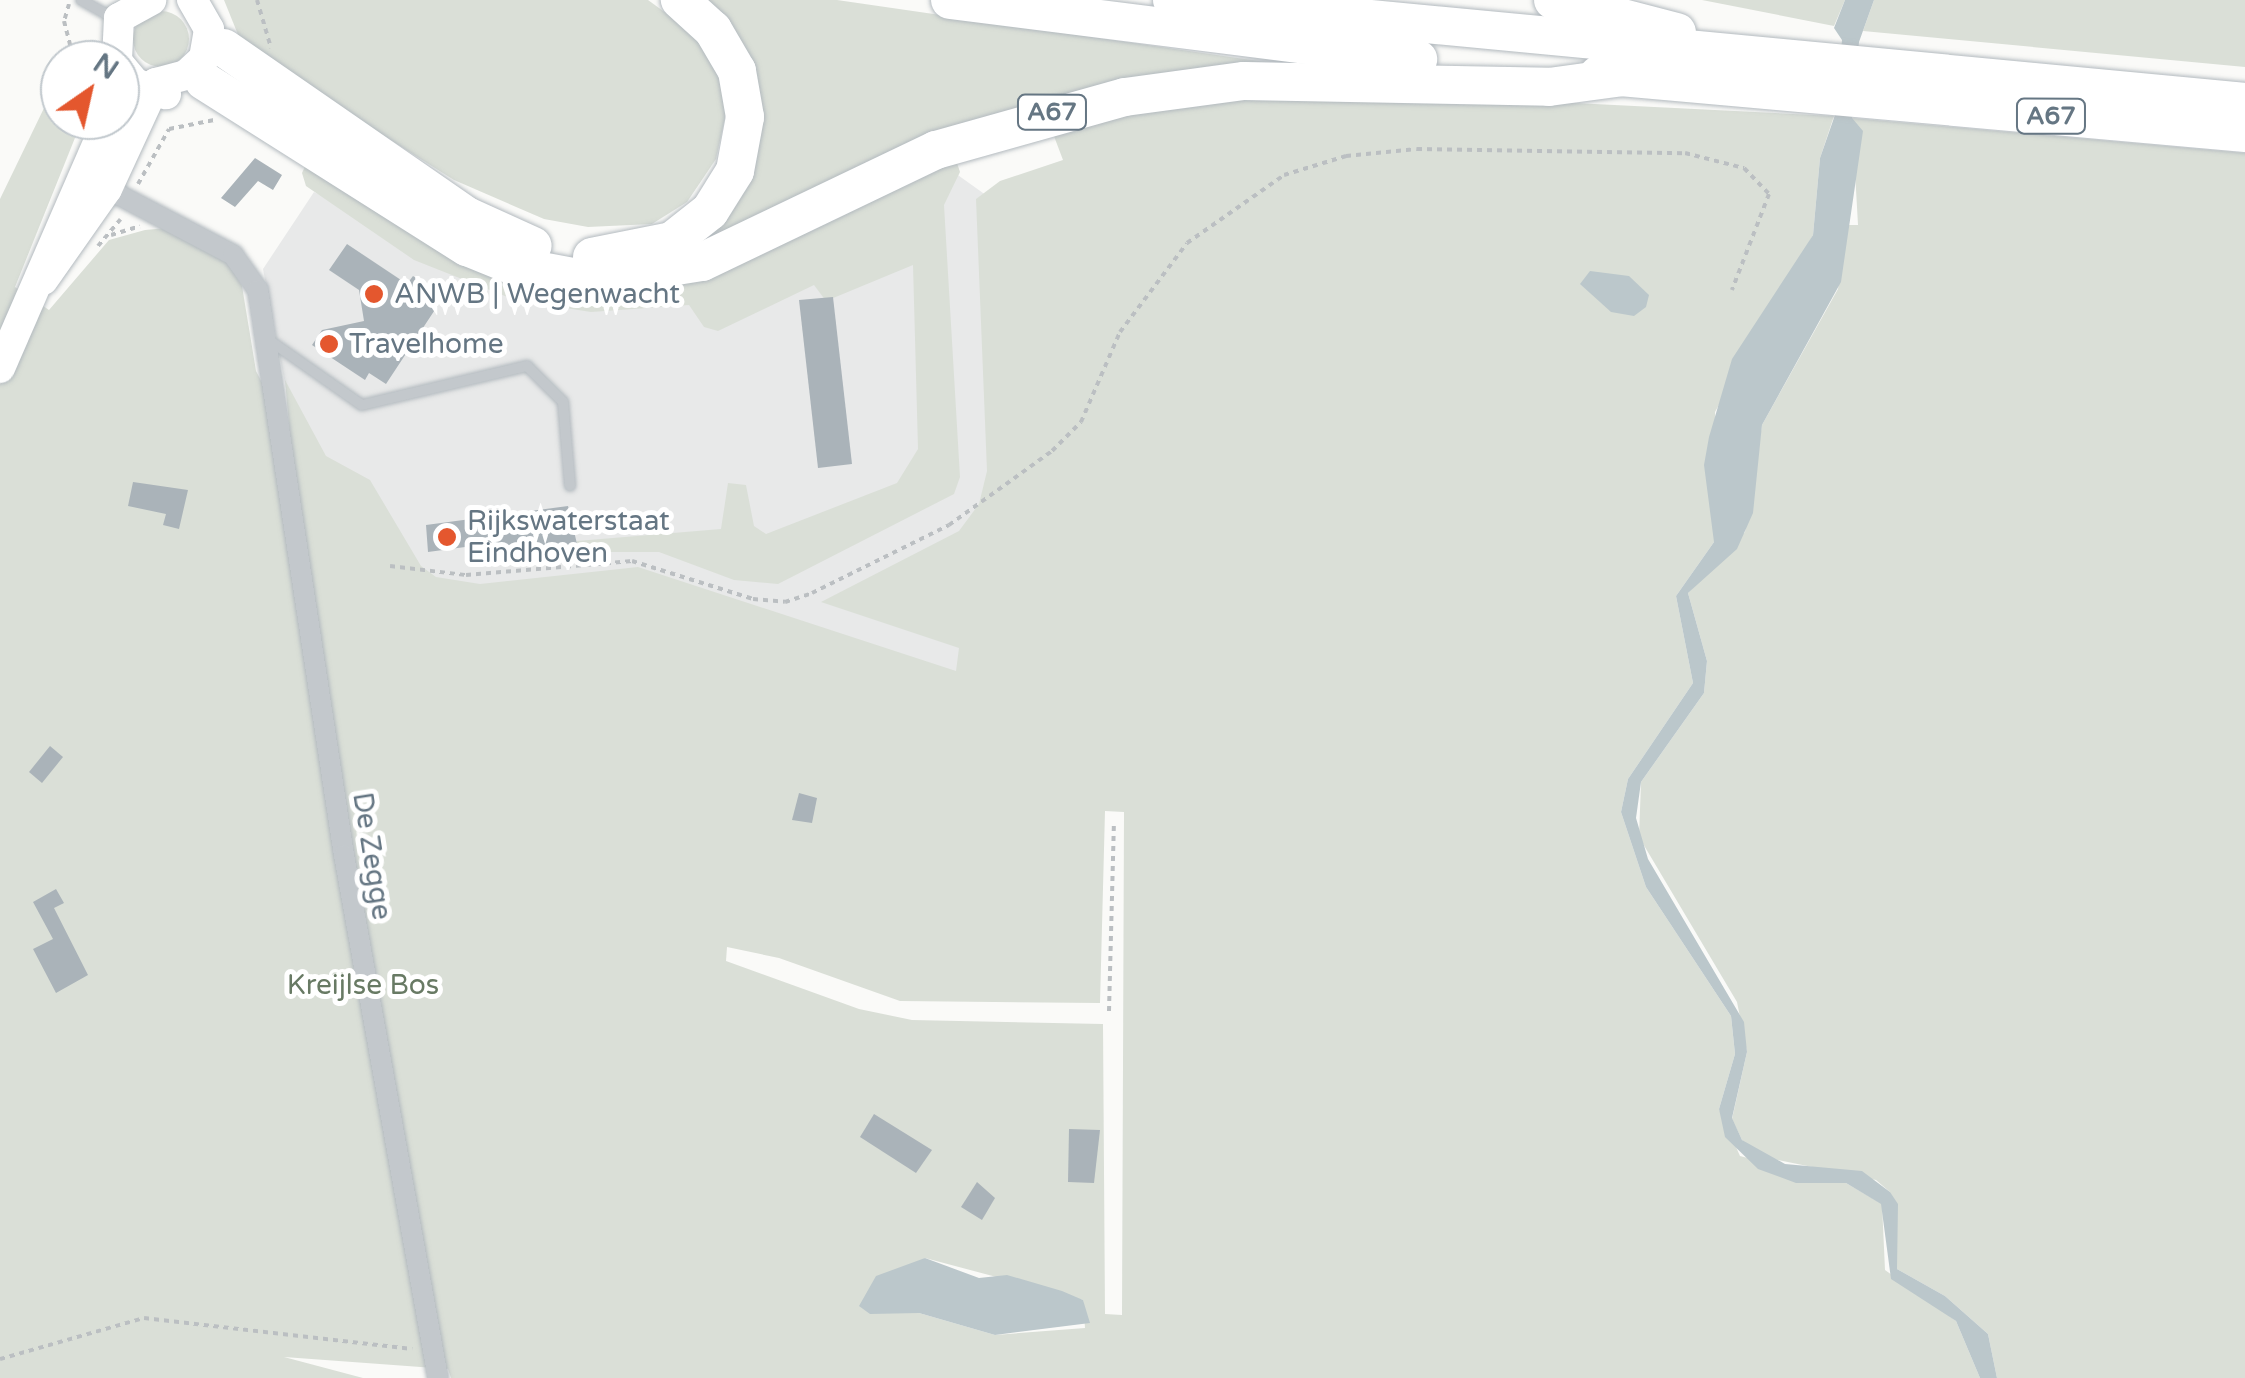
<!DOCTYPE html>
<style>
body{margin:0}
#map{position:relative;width:2245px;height:1378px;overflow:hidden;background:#fafaf8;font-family:"Varela Round",sans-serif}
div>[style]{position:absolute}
.built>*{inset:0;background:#e8e9e9}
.green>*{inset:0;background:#dadfd7}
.round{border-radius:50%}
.water>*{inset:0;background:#bbc7cb}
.building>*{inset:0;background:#aab3b9}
.path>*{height:4px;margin-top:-2px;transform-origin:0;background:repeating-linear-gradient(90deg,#bbbfc2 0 5px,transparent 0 10px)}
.roads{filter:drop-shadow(0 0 2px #b3babf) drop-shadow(0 0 2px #b3babf)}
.lane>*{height:10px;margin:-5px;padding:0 5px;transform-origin:5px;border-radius:5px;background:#c3c8cc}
.street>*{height:20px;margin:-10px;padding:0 10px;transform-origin:10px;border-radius:10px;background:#c3c8cc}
.secondary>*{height:30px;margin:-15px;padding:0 15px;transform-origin:15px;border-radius:15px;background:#fff}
.highway>*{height:38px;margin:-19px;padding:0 19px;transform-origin:19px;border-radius:19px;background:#fff}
.dots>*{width:28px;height:28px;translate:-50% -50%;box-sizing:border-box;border:5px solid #fff;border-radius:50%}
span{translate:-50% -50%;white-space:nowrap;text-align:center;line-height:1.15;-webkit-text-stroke:10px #fff;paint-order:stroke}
.shield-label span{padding:2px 8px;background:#fff;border:2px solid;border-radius:8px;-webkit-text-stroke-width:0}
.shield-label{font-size:25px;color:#657683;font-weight:700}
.poi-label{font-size:28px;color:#657683}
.left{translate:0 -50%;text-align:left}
.street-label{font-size:28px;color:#657683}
.park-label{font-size:28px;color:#687a64}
.north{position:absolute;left:40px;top:40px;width:100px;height:100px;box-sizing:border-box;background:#fff;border:2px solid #c1c8cd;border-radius:50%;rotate:34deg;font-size:28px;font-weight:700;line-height:40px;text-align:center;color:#657683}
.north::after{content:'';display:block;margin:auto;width:35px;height:45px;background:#e4572e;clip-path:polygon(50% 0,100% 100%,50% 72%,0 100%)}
</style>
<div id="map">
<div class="built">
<i style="clip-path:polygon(948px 168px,990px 198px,1008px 417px,975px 691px,399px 638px,287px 394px,263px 269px,314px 192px,500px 280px)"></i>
</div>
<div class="green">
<i style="clip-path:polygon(224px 0,648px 0,696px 35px,716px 66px,727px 109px,716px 159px,687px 202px,652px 224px,588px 227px,544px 219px,454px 180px,243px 47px)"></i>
<i style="clip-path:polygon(696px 0,837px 0,1342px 73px,1189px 77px,694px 248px,748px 160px)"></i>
<i style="clip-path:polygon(1702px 0,1845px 0,1834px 26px)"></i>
<i style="clip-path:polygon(1874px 0,2245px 0,2245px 67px,1863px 31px)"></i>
<i class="round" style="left:133px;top:11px;width:56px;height:56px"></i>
<i style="clip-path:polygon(evenodd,60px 75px,60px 120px,81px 123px,15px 287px,49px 310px,109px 240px,145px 230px,167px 228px,229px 264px,242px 286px,256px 371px,290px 437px,285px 380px,326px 456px,370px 480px,421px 566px,436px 577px,480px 584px,638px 567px,956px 671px,959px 648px,821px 602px,959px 531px,979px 504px,987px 471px,976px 199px,1000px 181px,1063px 160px,1049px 123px,1225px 97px,1474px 98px,1834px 116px,1820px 158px,1813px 235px,1715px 412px,1714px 542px,1676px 596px,1693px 683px,1628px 779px,1621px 812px,1646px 887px,1731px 1016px,1735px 1054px,1719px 1109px,1740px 1156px,1846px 1183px,1882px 1204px,1885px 1270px,1956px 1321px,1980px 1378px,451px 1378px,448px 1369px,284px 1357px,363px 1378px,0 1378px,0 199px,60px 75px,1105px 811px,1124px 812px,1122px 1315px,1105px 1314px,1103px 1024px,912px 1020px,859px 1009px,726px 961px,727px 947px,779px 958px,900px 1001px,1100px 1003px,1105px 811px,60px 75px,925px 1258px,1083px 1300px,1085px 1328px,995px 1335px,919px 1313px,873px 1313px,925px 1258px)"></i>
<i style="clip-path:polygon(1852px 118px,2245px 153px,2245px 1378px,1997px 1378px,1988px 1334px,1945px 1296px,1897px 1269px,1890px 1192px,1876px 1180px,1763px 1157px,1742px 1140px,1732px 1119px,1747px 1052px,1737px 1002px,1639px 837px,1641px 782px,1704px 693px,1707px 661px,1688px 593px,1745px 532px,1762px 425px,1838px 289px,1847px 225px,1858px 225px)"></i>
<i style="clip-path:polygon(313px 150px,621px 284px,954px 154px,960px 172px,944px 205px,960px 477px,954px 494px,778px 584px,734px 580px,659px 552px,578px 552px,577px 541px,721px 529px,728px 483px,746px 485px,754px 526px,766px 534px,897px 483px,918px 449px,913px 265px,826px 301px,814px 285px,718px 331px,704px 327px,689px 305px,591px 312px,515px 300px,414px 260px,306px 186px,302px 173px)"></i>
</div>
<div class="water">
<i style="clip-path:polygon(1845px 0,1874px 0,1859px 42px,1852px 118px,1863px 131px,1841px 282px,1762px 425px,1753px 513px,1737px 549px,1688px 593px,1707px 661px,1704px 693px,1641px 782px,1636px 818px,1648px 859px,1744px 1022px,1747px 1052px,1732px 1118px,1742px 1140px,1785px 1164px,1862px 1171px,1890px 1192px,1898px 1204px,1897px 1269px,1945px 1296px,1988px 1334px,1997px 1378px,1980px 1378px,1956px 1321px,1891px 1279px,1881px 1204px,1846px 1183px,1796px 1183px,1758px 1169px,1725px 1137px,1719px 1109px,1735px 1054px,1731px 1016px,1646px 887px,1621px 812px,1628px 779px,1693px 683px,1676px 596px,1714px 542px,1704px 465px,1709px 437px,1732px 359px,1813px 235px,1820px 158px,1835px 115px,1842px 40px,1834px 28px)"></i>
<i style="clip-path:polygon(1590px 271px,1629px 276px,1649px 295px,1646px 307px,1634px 316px,1611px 312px,1580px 284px)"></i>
<i style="clip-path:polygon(925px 1258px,979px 1278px,1007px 1275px,1062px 1291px,1083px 1300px,1090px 1323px,995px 1335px,919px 1313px,870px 1314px,859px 1306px,876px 1276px)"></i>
</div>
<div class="building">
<i style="clip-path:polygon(255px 158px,282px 175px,273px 190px,258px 181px,235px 207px,221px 198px)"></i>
<i style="clip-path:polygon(347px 244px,407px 284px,413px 276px,444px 296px,386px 384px,369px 373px,365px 380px,312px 345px,322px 330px,364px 321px,359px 290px,329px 270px)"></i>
<i style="clip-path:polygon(833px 297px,852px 464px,818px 468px,799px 300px)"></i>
<i style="clip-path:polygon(133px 482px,188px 490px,179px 529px,163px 525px,166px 514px,128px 506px)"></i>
<i style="clip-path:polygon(568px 506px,578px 548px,482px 558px,480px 545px,428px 552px,426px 525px)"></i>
<i style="clip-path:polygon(50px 746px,63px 757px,42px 783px,29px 772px)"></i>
<i style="clip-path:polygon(799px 793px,817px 798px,812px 823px,792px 820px)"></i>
<i style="clip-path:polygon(56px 889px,64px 903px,54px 908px,88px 975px,56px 993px,33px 949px,53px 939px,33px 902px)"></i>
<i style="clip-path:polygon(874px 1114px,932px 1150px,916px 1173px,860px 1137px)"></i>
<i style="clip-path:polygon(1069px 1129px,1100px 1130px,1094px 1183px,1068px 1182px)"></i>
<i style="clip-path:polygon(977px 1182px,995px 1198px,982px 1220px,961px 1207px)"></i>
</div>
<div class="path">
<i style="left:257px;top:0;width:50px;rotate:73.7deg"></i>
<i style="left:69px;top:4px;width:18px;rotate:106deg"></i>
<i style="left:64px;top:21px;width:40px;rotate:75.6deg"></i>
<i style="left:138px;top:184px;width:63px;rotate:-60.6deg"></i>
<i style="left:169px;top:129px;width:46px;rotate:-11.3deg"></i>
<i style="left:111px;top:235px;width:30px;rotate:-17deg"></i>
<i style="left:98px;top:246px;width:35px;rotate:-50deg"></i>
<i style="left:390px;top:566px;width:77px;rotate:6.8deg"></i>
<i style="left:466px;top:575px;width:167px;rotate:-4.8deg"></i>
<i style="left:632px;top:561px;width:127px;rotate:17.4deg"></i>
<i style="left:753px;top:599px;width:32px;rotate:5deg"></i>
<i style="left:785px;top:602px;width:28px;rotate:-18deg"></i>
<i style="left:812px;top:593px;width:153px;rotate:-26.4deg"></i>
<i style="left:949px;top:525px;width:127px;rotate:-35.7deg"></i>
<i style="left:1052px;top:451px;width:41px;rotate:-45deg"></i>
<i style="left:1081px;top:422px;width:98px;rotate:-66.6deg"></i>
<i style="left:1120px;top:332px;width:111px;rotate:-53deg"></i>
<i style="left:1187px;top:243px;width:118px;rotate:-35deg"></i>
<i style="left:1284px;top:175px;width:65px;rotate:-17deg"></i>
<i style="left:1346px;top:156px;width:71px;rotate:-5.6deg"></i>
<i style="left:1417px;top:149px;width:268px;rotate:0.9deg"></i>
<i style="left:1685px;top:153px;width:61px;rotate:14.3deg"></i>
<i style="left:1744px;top:168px;width:36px;rotate:46deg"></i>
<i style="left:1769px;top:194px;width:103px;rotate:111.1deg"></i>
<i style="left:1109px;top:1011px;width:190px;rotate:-88.5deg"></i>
<i style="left:0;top:1359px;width:150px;rotate:-15.9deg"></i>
<i style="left:144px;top:1318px;width:270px;rotate:6.6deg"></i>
</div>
<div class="roads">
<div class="lane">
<i style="left:81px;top:0;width:29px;rotate:29deg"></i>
<i style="left:269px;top:340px;width:113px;rotate:35deg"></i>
<i style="left:362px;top:405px;width:170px;rotate:-13.3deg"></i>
<i style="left:527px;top:366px;width:51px;rotate:45deg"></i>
<i style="left:563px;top:402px;width:84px;rotate:85.2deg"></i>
</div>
<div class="street">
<i style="left:98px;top:184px;width:153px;rotate:27.7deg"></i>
<i style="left:233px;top:255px;width:43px;rotate:54.5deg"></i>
<i style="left:258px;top:290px;width:572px;rotate:81.35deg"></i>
<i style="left:344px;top:855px;width:531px;rotate:79.81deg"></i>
</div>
<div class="secondary">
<i style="left:117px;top:60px;width:42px;rotate:-87.3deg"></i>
<i style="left:119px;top:18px;width:37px;rotate:-29deg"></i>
<i style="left:120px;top:65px;width:23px;rotate:50deg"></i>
<i style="left:135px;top:83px;width:33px;rotate:20deg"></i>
<i style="left:43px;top:280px;width:111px;rotate:-54.9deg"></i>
<i style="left:107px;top:189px;width:117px;rotate:-65.2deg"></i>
<i style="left:156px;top:83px;width:31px;rotate:-15deg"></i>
<i style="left:186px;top:75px;width:25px;rotate:-43deg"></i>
<i style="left:204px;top:58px;width:29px;rotate:-80deg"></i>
<i style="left:209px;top:29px;width:34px;rotate:-120deg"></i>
<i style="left:0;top:368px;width:270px;rotate:-66.5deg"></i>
</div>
<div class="highway">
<i style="left:950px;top:0;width:472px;rotate:7.2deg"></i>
<i style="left:1172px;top:0;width:1078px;rotate:5.43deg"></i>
<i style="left:1553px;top:0;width:128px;rotate:14.5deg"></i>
<i style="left:224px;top:48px;width:295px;rotate:34.7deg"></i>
<i style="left:467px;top:216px;width:72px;rotate:24.4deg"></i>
<i style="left:1598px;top:75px;width:650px;rotate:5.12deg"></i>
<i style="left:204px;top:81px;width:311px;rotate:32.3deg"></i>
<i style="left:467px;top:247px;width:51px;rotate:22deg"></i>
<i style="left:514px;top:266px;width:76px;rotate:10.6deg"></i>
<i style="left:589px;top:280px;width:114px;rotate:-9.1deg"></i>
<i style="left:702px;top:262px;width:259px;rotate:-25.6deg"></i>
<i style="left:936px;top:150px;width:196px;rotate:-15.7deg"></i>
<i style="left:1125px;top:97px;width:120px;rotate:-7.7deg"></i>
<i style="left:1244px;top:81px;width:305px;rotate:1.1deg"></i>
<i style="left:1549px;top:87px;width:75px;rotate:-7.7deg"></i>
<i style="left:592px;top:257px;width:82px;rotate:-11.3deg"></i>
<i style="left:672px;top:241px;width:48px;rotate:-38.3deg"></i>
<i style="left:710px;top:211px;width:47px;rotate:-58deg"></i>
<i style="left:735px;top:171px;width:55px;rotate:-79.5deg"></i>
<i style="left:745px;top:117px;width:47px;rotate:-99.9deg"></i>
<i style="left:737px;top:71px;width:48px;rotate:-120.3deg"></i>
<i style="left:713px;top:30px;width:45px;rotate:-137.7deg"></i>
</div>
</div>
<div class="dots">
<i style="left:374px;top:294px;background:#e4572e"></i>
<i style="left:329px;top:344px;background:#e4572e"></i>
<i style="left:447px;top:537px;background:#e4572e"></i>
</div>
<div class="shield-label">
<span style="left:1052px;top:112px">A67</span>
<span style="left:2051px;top:116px">A67</span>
</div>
<div class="poi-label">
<span class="left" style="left:394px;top:294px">ANWB | Wegenwacht</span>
<span class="left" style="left:349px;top:344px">Travelhome</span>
<span class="left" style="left:467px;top:537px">Rijkswaterstaat<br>Eindhoven</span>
</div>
<div class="street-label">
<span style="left:372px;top:856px;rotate:81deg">De Zegge</span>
</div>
<div class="park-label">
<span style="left:363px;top:985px">Kreijlse Bos</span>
</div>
<div class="north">N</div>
</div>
